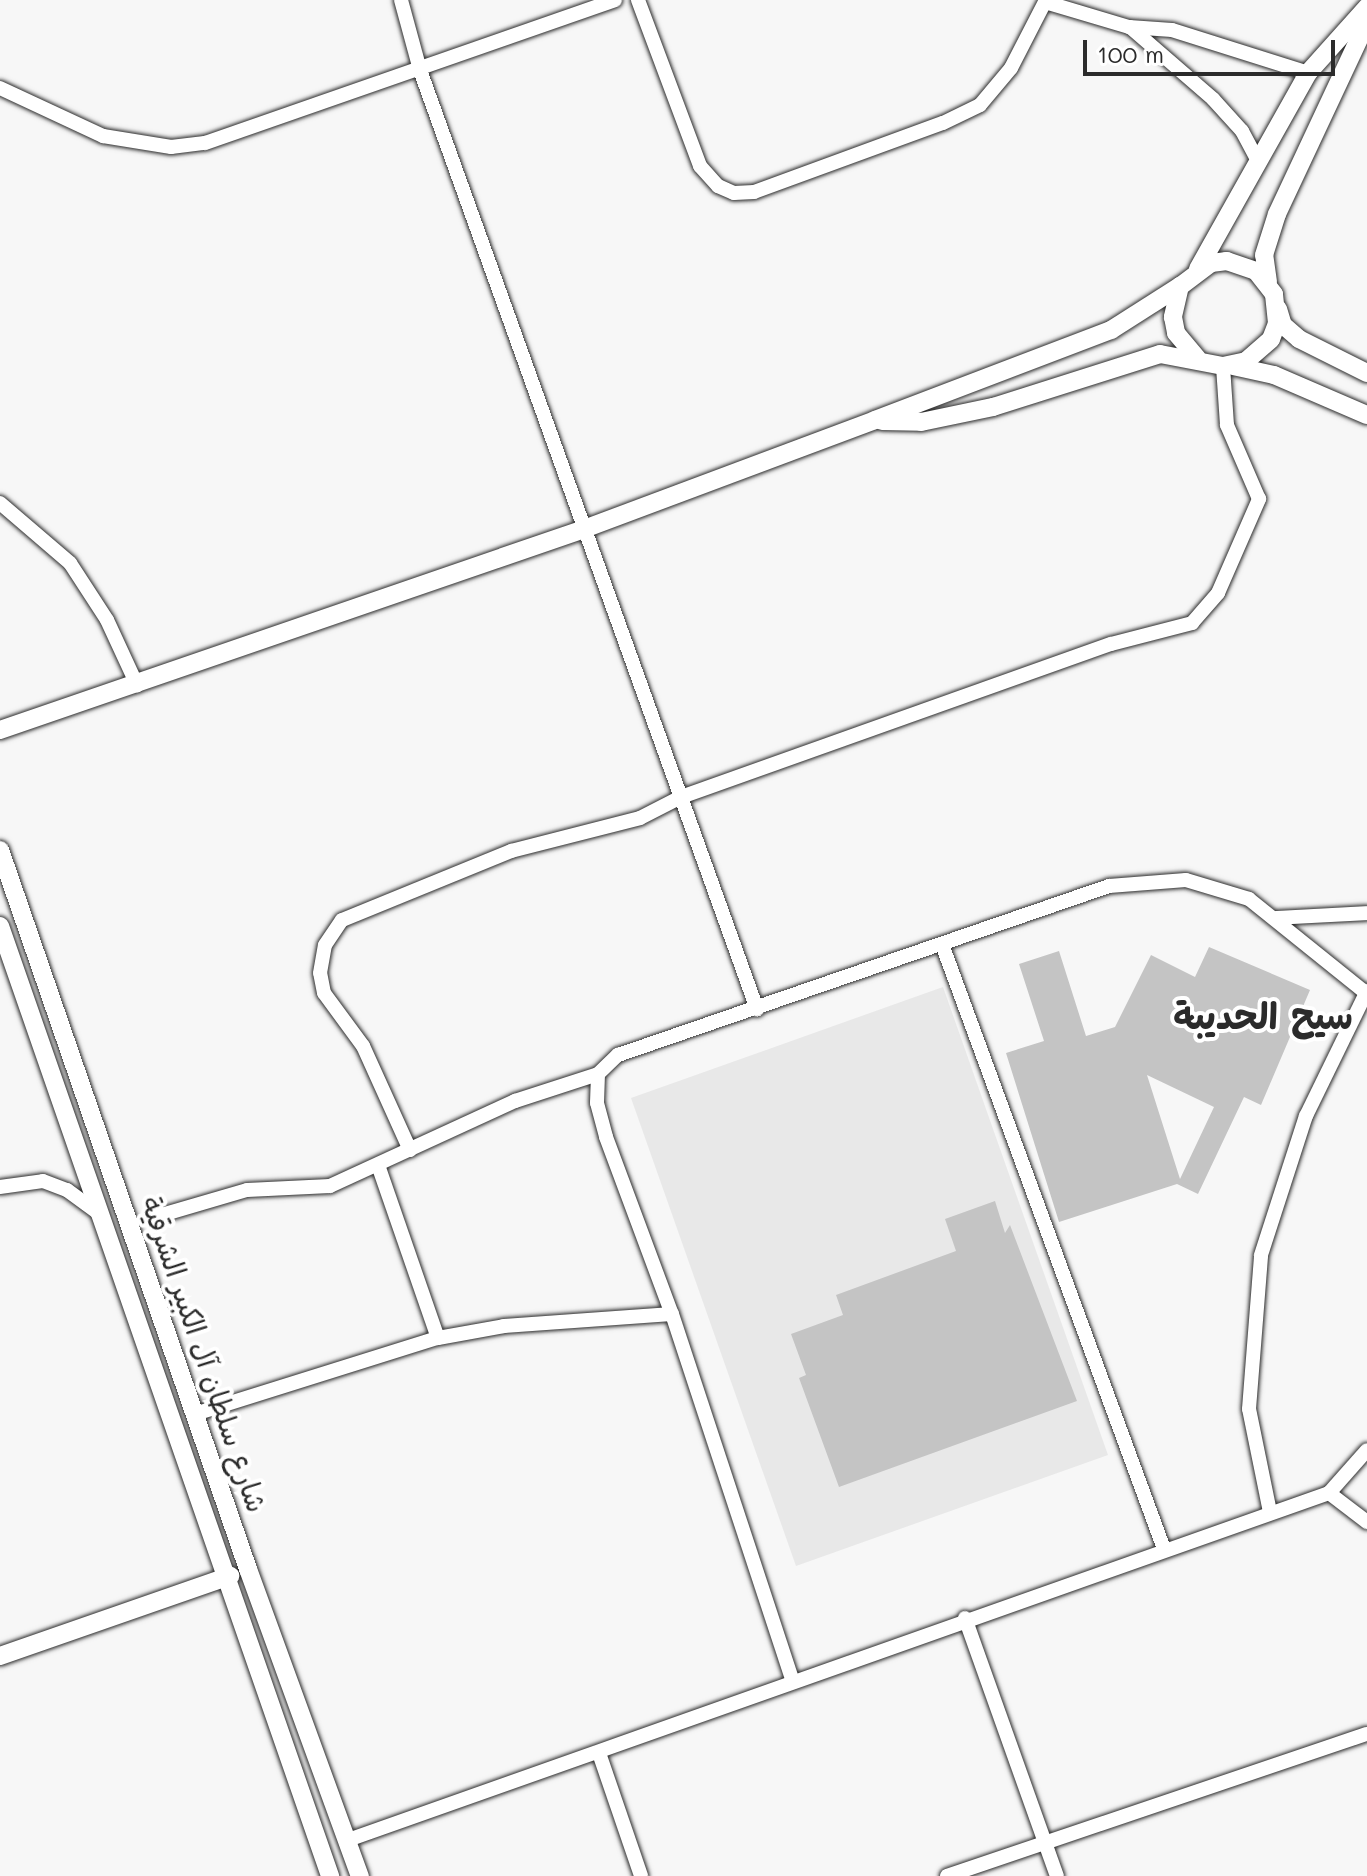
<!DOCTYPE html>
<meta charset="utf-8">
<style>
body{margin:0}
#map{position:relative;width:1367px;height:1876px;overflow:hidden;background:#f7f7f7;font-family:Mali,"Playpen Sans Arabic",sans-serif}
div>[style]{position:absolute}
.built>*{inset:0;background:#e8e8e8}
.building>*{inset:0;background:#c4c4c4}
.roads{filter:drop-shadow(0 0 2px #2b2b2b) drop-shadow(0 0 2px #2b2b2b)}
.street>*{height:14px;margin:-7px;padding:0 7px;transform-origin:7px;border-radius:7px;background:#fff}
.secondary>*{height:18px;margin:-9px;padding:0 9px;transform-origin:9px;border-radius:9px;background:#fff}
span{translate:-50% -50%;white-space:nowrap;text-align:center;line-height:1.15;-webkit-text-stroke:8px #fff;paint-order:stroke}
.street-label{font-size:28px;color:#2b2b2b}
.district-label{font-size:36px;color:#2b2b2b;font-weight:700}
.scale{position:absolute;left:1083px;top:40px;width:252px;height:36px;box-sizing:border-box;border:4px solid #2b2b2b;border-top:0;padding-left:10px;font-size:24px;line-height:28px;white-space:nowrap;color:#2b2b2b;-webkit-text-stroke:6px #fff;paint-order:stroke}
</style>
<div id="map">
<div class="built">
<i style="clip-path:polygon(943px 987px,1108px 1455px,796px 1566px,631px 1098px)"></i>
</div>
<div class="building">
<i style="clip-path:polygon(evenodd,1209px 947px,1310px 990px,1261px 1105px,1244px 1097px,1198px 1194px,1177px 1184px,1059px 1222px,1006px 1053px,1044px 1041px,1019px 964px,1059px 951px,1086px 1036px,1115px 1027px,1151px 955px,1195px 977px,1209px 947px,1147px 1075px,1214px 1107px,1180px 1179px,1147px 1075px)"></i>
<i style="clip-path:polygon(995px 1201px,1005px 1233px,1010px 1225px,1077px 1401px,839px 1487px,799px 1378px,806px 1375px,791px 1334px,843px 1315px,836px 1295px,956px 1251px,945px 1219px)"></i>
</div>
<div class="roads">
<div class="street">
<i style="left:401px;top:0;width:73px;rotate:74.8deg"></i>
<i style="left:420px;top:70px;width:998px;rotate:70.26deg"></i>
<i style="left:638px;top:0;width:177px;rotate:69.5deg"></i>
<i style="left:700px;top:166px;width:27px;rotate:48deg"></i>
<i style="left:718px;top:186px;width:17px;rotate:24deg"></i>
<i style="left:734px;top:193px;width:20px;rotate:-3deg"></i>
<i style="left:754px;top:192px;width:201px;rotate:-20.1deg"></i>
<i style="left:943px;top:123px;width:41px;rotate:-25.9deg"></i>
<i style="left:980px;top:105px;width:48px;rotate:-50deg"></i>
<i style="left:1011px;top:68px;width:76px;rotate:-62.8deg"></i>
<i style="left:1045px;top:2px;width:88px;rotate:16.6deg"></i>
<i style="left:1129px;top:27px;width:43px;rotate:4deg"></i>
<i style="left:1172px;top:30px;width:143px;rotate:17.5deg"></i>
<i style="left:1130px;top:27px;width:110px;rotate:40.9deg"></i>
<i style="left:1213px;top:99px;width:43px;rotate:47.8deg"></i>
<i style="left:1242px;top:131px;width:36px;rotate:62deg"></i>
<i style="left:0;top:88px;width:114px;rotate:25deg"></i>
<i style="left:103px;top:136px;width:69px;rotate:9.2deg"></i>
<i style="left:171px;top:147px;width:34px;rotate:-7deg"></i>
<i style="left:205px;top:143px;width:434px;rotate:-19.2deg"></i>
<i style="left:0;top:503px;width:92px;rotate:40.6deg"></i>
<i style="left:70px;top:563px;width:68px;rotate:57deg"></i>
<i style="left:107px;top:620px;width:72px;rotate:65.2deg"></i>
<i style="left:1275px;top:918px;width:92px;rotate:-3.1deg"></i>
<i style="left:943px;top:947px;width:641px;rotate:69.84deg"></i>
<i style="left:598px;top:1074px;width:29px;rotate:92deg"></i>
<i style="left:597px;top:1103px;width:35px;rotate:75deg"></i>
<i style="left:606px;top:1137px;width:189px;rotate:69.6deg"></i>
<i style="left:672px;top:1314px;width:387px;rotate:71.8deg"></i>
<i style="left:410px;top:1150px;width:114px;rotate:-114.3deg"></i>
<i style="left:363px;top:1046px;width:66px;rotate:-126.3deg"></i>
<i style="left:324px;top:993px;width:20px;rotate:-101deg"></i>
<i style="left:320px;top:973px;width:28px;rotate:-80deg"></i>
<i style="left:325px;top:945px;width:30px;rotate:-56deg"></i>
<i style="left:342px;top:920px;width:183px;rotate:-22.2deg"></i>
<i style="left:511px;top:851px;width:133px;rotate:-14.3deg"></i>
<i style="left:640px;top:818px;width:46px;rotate:-27.1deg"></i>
<i style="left:681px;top:797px;width:456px;rotate:-19.6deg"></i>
<i style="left:1111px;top:644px;width:84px;rotate:-14.5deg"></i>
<i style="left:1192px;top:623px;width:40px;rotate:-49deg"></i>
<i style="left:1218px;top:593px;width:103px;rotate:-66.4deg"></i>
<i style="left:1259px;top:499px;width:81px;rotate:-113.4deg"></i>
<i style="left:1227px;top:425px;width:59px;rotate:-93.9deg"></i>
<i style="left:378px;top:1165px;width:183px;rotate:70.9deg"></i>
<i style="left:0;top:1187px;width:43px;rotate:-7.9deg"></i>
<i style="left:43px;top:1181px;width:26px;rotate:21deg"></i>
<i style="left:67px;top:1190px;width:42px;rotate:36.3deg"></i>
<i style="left:158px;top:1216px;width:93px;rotate:-16.3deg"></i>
<i style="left:247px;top:1190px;width:83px;rotate:-2.8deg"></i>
<i style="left:330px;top:1186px;width:204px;rotate:-24.7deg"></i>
<i style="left:515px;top:1101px;width:87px;rotate:-18deg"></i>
<i style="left:598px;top:1074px;width:28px;rotate:-44deg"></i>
<i style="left:618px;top:1055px;width:519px;rotate:-18.99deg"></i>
<i style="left:1109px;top:886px;width:77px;rotate:-4.5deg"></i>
<i style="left:1186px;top:880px;width:66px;rotate:16.8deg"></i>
<i style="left:1249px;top:899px;width:150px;rotate:38.8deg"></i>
<i style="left:198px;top:1413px;width:251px;rotate:-17.4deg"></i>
<i style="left:438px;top:1338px;width:67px;rotate:-10.3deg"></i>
<i style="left:504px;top:1326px;width:168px;rotate:-4.1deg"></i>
<i style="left:1329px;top:1493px;width:48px;rotate:37.3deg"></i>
<i style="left:1270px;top:1512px;width:105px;rotate:-101.5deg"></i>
<i style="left:1249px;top:1409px;width:154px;rotate:-85.5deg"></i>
<i style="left:1261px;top:1255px;width:146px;rotate:-72.1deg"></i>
<i style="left:1306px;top:1116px;width:139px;rotate:-64deg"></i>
<i style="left:965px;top:1618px;width:274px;rotate:70.4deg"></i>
<i style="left:599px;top:1753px;width:130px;rotate:71.1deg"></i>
<i style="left:348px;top:1840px;width:1041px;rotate:-19.48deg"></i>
<i style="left:1329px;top:1493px;width:57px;rotate:-48.5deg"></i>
<i style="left:947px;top:1876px;width:443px;rotate:-18.7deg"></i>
</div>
<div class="secondary">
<i style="left:1198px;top:269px;width:225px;rotate:-60.7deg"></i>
<i style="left:1308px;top:73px;width:89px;rotate:-48.2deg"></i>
<i style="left:1268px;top:282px;width:27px;rotate:-98deg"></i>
<i style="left:1264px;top:255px;width:43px;rotate:-72.4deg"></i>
<i style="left:1277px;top:214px;width:212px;rotate:-64.9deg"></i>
<i style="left:1278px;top:309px;width:17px;rotate:73deg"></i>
<i style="left:1283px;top:325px;width:21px;rotate:41deg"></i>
<i style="left:1299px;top:339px;width:76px;rotate:26.6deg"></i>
<i style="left:1233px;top:366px;width:42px;rotate:12.4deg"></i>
<i style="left:1274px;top:375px;width:101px;rotate:23.3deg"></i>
<i style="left:882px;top:421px;width:39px;rotate:1deg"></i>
<i style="left:921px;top:422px;width:74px;rotate:-11.8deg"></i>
<i style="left:993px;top:407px;width:175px;rotate:-17.6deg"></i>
<i style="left:1160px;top:354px;width:64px;rotate:10.8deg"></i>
<i style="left:1223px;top:366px;width:24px;rotate:-12deg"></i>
<i style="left:1246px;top:361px;width:33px;rotate:-41deg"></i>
<i style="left:1271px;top:339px;width:17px;rotate:-69deg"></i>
<i style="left:1277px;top:323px;width:29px;rotate:-96deg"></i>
<i style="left:1274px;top:294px;width:29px;rotate:-128deg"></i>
<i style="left:1256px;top:271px;width:31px;rotate:-161deg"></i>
<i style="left:1227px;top:261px;width:16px;rotate:173deg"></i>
<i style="left:1211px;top:263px;width:39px;rotate:143deg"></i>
<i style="left:1180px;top:286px;width:32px;rotate:103deg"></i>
<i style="left:1173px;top:317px;width:16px;rotate:79deg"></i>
<i style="left:1176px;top:333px;width:33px;rotate:50deg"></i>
<i style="left:0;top:730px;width:618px;rotate:-18.99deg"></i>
<i style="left:584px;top:529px;width:311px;rotate:-20.5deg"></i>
<i style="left:875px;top:420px;width:253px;rotate:-20.9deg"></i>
<i style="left:1111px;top:330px;width:82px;rotate:-32.5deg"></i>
<i style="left:0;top:850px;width:761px;rotate:70.97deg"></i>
<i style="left:248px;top:1569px;width:327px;rotate:70deg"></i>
<i style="left:0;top:926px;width:1006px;rotate:70.84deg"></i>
<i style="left:0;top:1656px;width:244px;rotate:-19.2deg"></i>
</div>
</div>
<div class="street-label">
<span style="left:205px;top:1354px;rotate:71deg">شارع سلطان آل الكبير الشرقية</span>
</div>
<div class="district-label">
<span style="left:1263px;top:1015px">سيح الحديبة</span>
</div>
<div class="scale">100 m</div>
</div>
